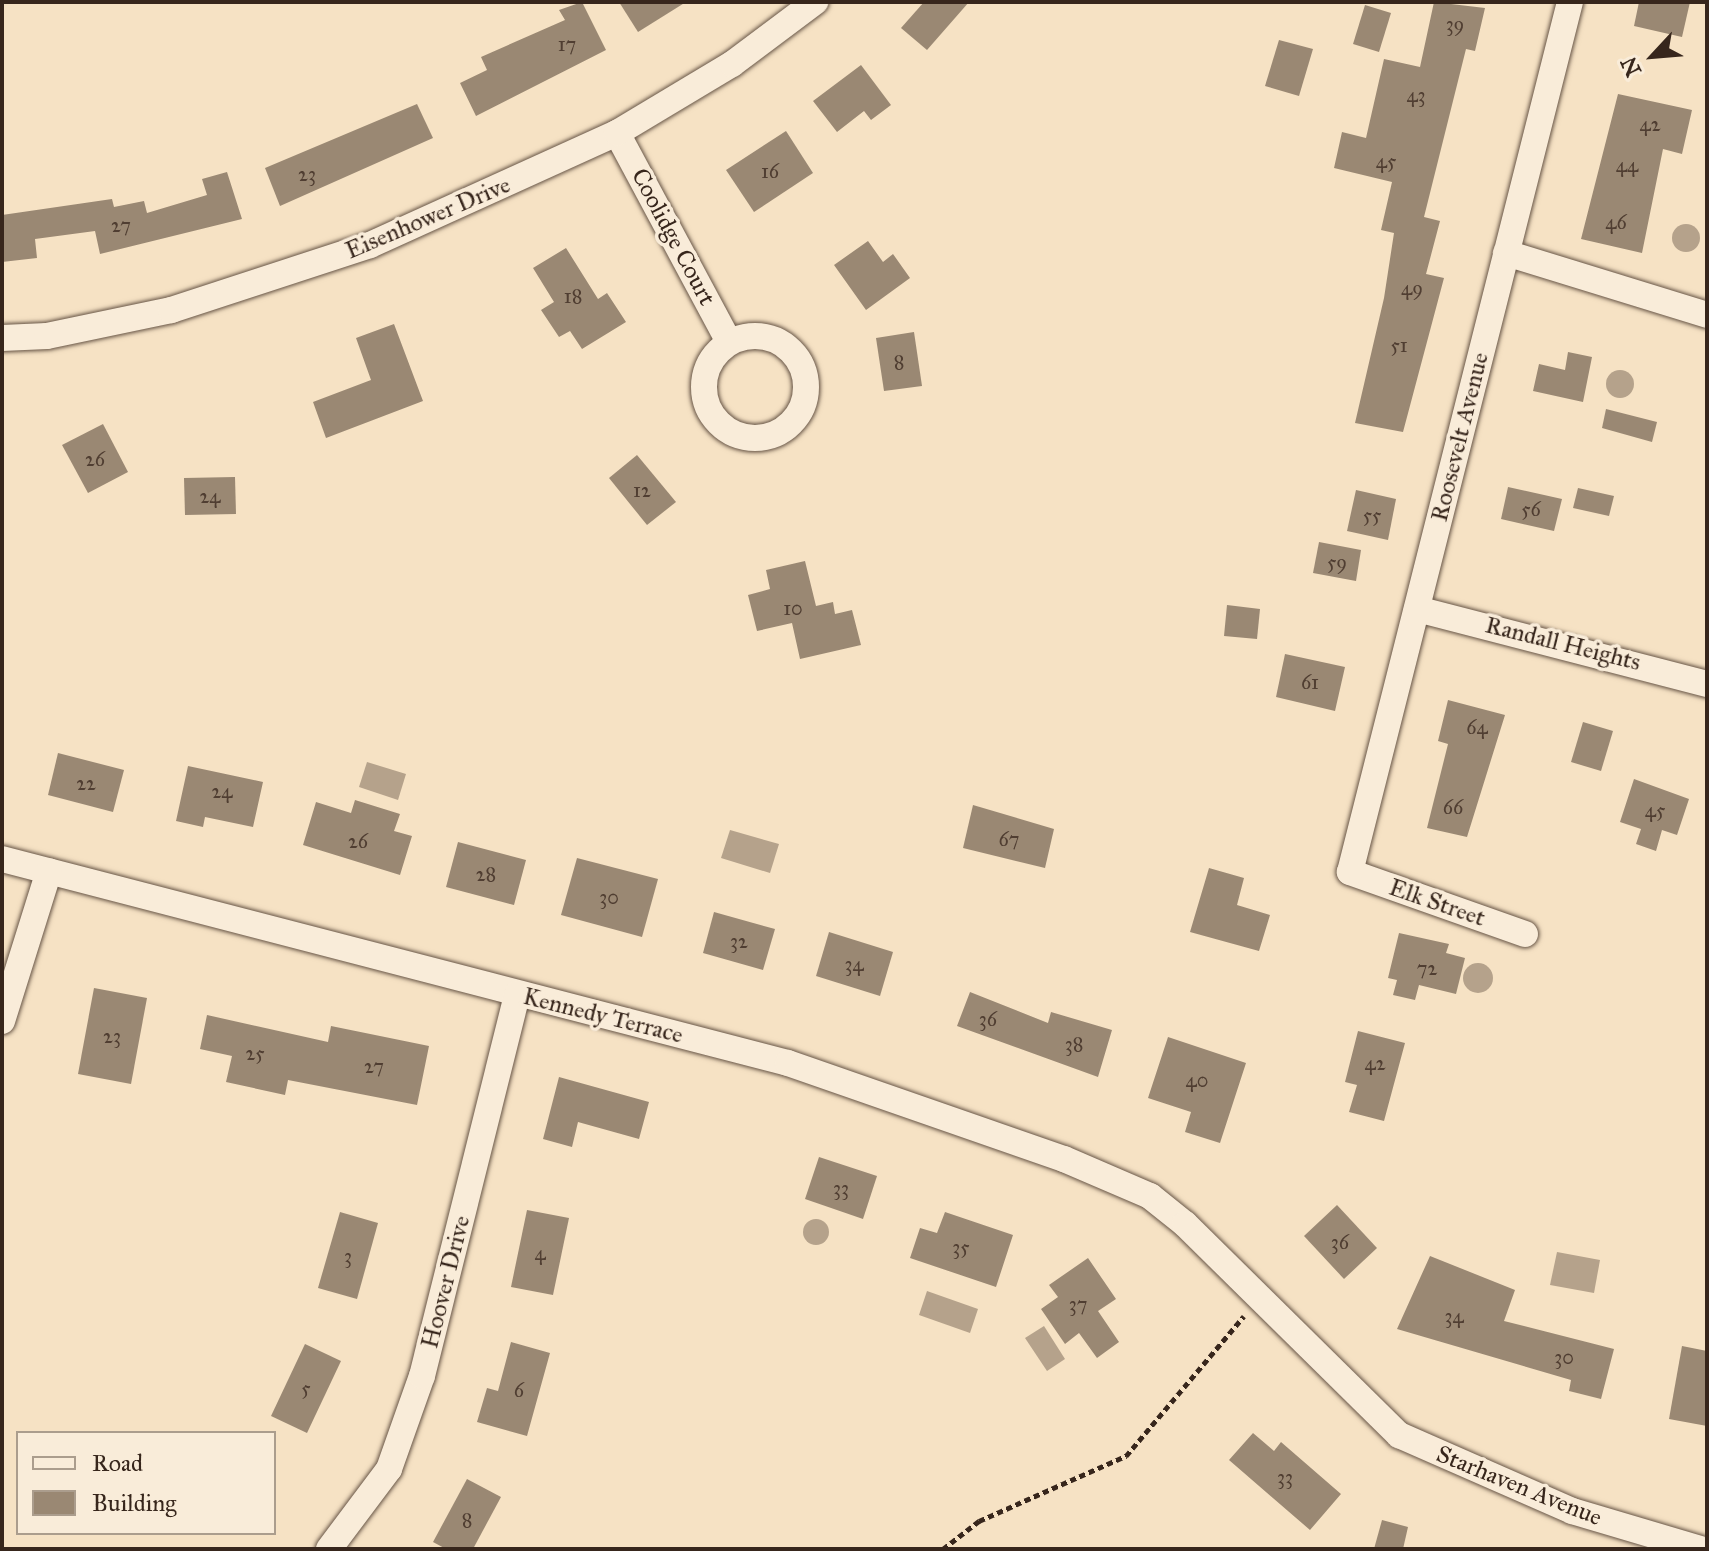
<!DOCTYPE html>
<style>
body{margin:0}
#map{position:relative;width:1709px;height:1551px;overflow:hidden;background:#f6e2c4;font-family:"IM FELL Great Primer",serif}
div>[style]{position:absolute}
.water>*{inset:0;background:#b5a28b}
.round{border-radius:50%}
.building>*{inset:0;background:#9a8873}
.path>*{height:5px;margin-top:-2.5px;transform-origin:0;background:repeating-linear-gradient(90deg,#37261c 0 6px,transparent 0 10px)}
.roads{filter:drop-shadow(0 0 2px #675546) drop-shadow(0 0 2px #675546)}
.minor>*{height:26px;margin:-13px;padding:0 13px;transform-origin:13px;border-radius:13px;background:#f9ecd9}
.minor>.ring{margin:-13px;padding:0;box-sizing:content-box;background:none;border:26px solid #f9ecd9;border-radius:50%}
span{translate:-50% -50%;white-space:nowrap;text-align:center;line-height:1.15;-webkit-text-stroke:7px #f9ecd9;paint-order:stroke}
.number-label{font-size:20px;color:#503e32}
.number-label span{-webkit-text-stroke-width:0}
.street-label{font-size:24px;color:#37261c}
.frame{position:absolute;inset:0;border:4px solid #37261c;pointer-events:none}
.legend{position:absolute;left:16px;top:1431px;width:260px;height:104px;box-sizing:border-box;background:#f9ecd9;border:2px solid #ab9d8d;margin:0;padding:10px 14px;list-style:none;font-size:24px;color:#37261c}
.legend li{display:flex;align-items:center;gap:16px;height:40px}
.legend b{width:40px;border:2px solid #ab9d8d}
.north{position:absolute;left:1613px;top:16px;width:80px;height:80px;-webkit-text-stroke:6px #f9ecd9;paint-order:stroke;rotate:244deg;font-size:22px;font-weight:700;line-height:32px;text-align:center;color:#37261c}
.north::after{content:'';display:block;margin:auto;width:28px;height:36px;background:#37261c;clip-path:polygon(50% 0,100% 100%,50% 72%,0 100%)}
</style>
<div id="map">
<div class="water">
<i class="round" style="left:1672px;top:224px;width:28px;height:28px"></i>
<i class="round" style="left:1606px;top:370px;width:28px;height:28px"></i>
<i style="clip-path:polygon(367px 762px,406px 774px,398px 800px,359px 787px)"></i>
<i style="clip-path:polygon(730px 830px,779px 844px,770px 873px,721px 858px)"></i>
<i class="round" style="left:1463px;top:963px;width:30px;height:30px"></i>
<i class="round" style="left:803px;top:1219px;width:26px;height:26px"></i>
<i style="clip-path:polygon(1557px 1252px,1600px 1260px,1594px 1293px,1550px 1285px)"></i>
<i style="clip-path:polygon(927px 1291px,978px 1309px,970px 1333px,919px 1315px)"></i>
<i style="clip-path:polygon(1044px 1326px,1065px 1359px,1047px 1371px,1025px 1338px)"></i>
</div>
<div class="building">
<i style="clip-path:polygon(582px 2px,606px 50px,476px 116px,460px 83px,487px 70px,481px 57px,565px 20px,559px 10px)"></i>
<i style="clip-path:polygon(619px 2px,686px 2px,638px 32px)"></i>
<i style="clip-path:polygon(924px 2px,969px 2px,927px 50px,901px 28px)"></i>
<i style="clip-path:polygon(1434px 2px,1485px 8px,1475px 51px,1466px 49px,1424px 217px,1440px 221px,1426px 274px,1444px 278px,1403px 432px,1355px 423px,1384px 298px,1394px 233px,1381px 230px,1392px 182px,1334px 168px,1342px 132px,1366px 138px,1384px 59px,1420px 67px)"></i>
<i style="clip-path:polygon(1639px 2px,1690px 2px,1682px 37px,1634px 26px)"></i>
<i style="clip-path:polygon(1365px 5px,1391px 13px,1379px 52px,1353px 44px)"></i>
<i style="clip-path:polygon(1279px 40px,1313px 49px,1299px 96px,1265px 86px)"></i>
<i style="clip-path:polygon(861px 65px,891px 105px,871px 120px,864px 111px,837px 132px,813px 101px)"></i>
<i style="clip-path:polygon(1618px 94px,1692px 110px,1682px 154px,1663px 149px,1642px 253px,1581px 239px)"></i>
<i style="clip-path:polygon(417px 104px,433px 138px,280px 206px,265px 168px)"></i>
<i style="clip-path:polygon(786px 131px,813px 173px,754px 212px,726px 170px)"></i>
<i style="clip-path:polygon(227px 172px,242px 219px,100px 254px,95px 231px,35px 239px,37px 258px,2px 262px,2px 215px,112px 199px,114px 207px,144px 201px,147px 213px,207px 195px,202px 179px)"></i>
<i style="clip-path:polygon(868px 241px,883px 262px,893px 254px,910px 278px,866px 310px,834px 265px)"></i>
<i style="clip-path:polygon(566px 248px,598px 299px,607px 293px,626px 322px,582px 349px,570px 331px,559px 337px,541px 310px,554px 302px,533px 268px)"></i>
<i style="clip-path:polygon(394px 324px,423px 401px,326px 438px,313px 402px,371px 380px,356px 338px)"></i>
<i style="clip-path:polygon(914px 332px,922px 386px,884px 391px,876px 338px)"></i>
<i style="clip-path:polygon(1568px 352px,1592px 357px,1583px 402px,1533px 391px,1539px 364px,1565px 370px)"></i>
<i style="clip-path:polygon(1606px 409px,1657px 422px,1652px 442px,1602px 428px)"></i>
<i style="clip-path:polygon(103px 424px,128px 472px,88px 493px,62px 445px)"></i>
<i style="clip-path:polygon(637px 455px,676px 502px,647px 525px,609px 478px)"></i>
<i style="clip-path:polygon(235px 477px,236px 514px,185px 515px,184px 478px)"></i>
<i style="clip-path:polygon(1508px 487px,1562px 499px,1554px 531px,1501px 519px)"></i>
<i style="clip-path:polygon(1578px 488px,1614px 496px,1609px 516px,1573px 508px)"></i>
<i style="clip-path:polygon(1356px 490px,1396px 499px,1388px 540px,1347px 531px)"></i>
<i style="clip-path:polygon(1319px 542px,1361px 550px,1356px 581px,1313px 573px)"></i>
<i style="clip-path:polygon(805px 561px,816px 606px,833px 602px,835px 614px,852px 610px,861px 645px,800px 659px,792px 623px,757px 631px,748px 595px,770px 589px,766px 570px)"></i>
<i style="clip-path:polygon(1227px 605px,1260px 609px,1257px 639px,1224px 636px)"></i>
<i style="clip-path:polygon(1285px 654px,1345px 667px,1335px 711px,1276px 697px)"></i>
<i style="clip-path:polygon(1448px 700px,1505px 715px,1467px 837px,1427px 828px,1448px 744px,1438px 741px)"></i>
<i style="clip-path:polygon(1583px 722px,1613px 731px,1601px 771px,1571px 762px)"></i>
<i style="clip-path:polygon(58px 753px,124px 770px,113px 812px,48px 795px)"></i>
<i style="clip-path:polygon(188px 766px,263px 782px,253px 827px,205px 817px,203px 827px,176px 821px)"></i>
<i style="clip-path:polygon(1634px 779px,1689px 799px,1677px 835px,1662px 830px,1656px 851px,1636px 844px,1641px 829px,1620px 822px)"></i>
<i style="clip-path:polygon(355px 800px,400px 814px,394px 831px,412px 836px,400px 875px,303px 845px,316px 802px,351px 813px)"></i>
<i style="clip-path:polygon(973px 805px,1054px 829px,1045px 868px,963px 848px)"></i>
<i style="clip-path:polygon(458px 842px,526px 860px,514px 905px,446px 887px)"></i>
<i style="clip-path:polygon(577px 858px,658px 879px,642px 937px,561px 915px)"></i>
<i style="clip-path:polygon(1209px 868px,1244px 878px,1237px 905px,1270px 915px,1259px 951px,1190px 932px)"></i>
<i style="clip-path:polygon(714px 912px,775px 929px,763px 970px,703px 953px)"></i>
<i style="clip-path:polygon(829px 932px,893px 952px,880px 996px,816px 976px)"></i>
<i style="clip-path:polygon(1399px 933px,1449px 944px,1446px 953px,1465px 958px,1456px 994px,1419px 985px,1415px 1000px,1393px 995px,1397px 980px,1388px 978px)"></i>
<i style="clip-path:polygon(94px 988px,147px 998px,131px 1084px,78px 1074px)"></i>
<i style="clip-path:polygon(970px 992px,1048px 1023px,1051px 1012px,1112px 1030px,1098px 1077px,957px 1026px)"></i>
<i style="clip-path:polygon(207px 1015px,328px 1042px,331px 1026px,429px 1046px,417px 1105px,288px 1080px,285px 1095px,226px 1082px,232px 1056px,200px 1049px)"></i>
<i style="clip-path:polygon(1358px 1031px,1405px 1043px,1384px 1121px,1349px 1112px,1357px 1085px,1345px 1082px)"></i>
<i style="clip-path:polygon(1168px 1037px,1246px 1063px,1220px 1143px,1185px 1132px,1191px 1112px,1148px 1098px)"></i>
<i style="clip-path:polygon(559px 1077px,649px 1102px,639px 1139px,578px 1122px,572px 1147px,543px 1139px)"></i>
<i style="clip-path:polygon(819px 1157px,877px 1176px,863px 1219px,805px 1199px)"></i>
<i style="clip-path:polygon(1337px 1205px,1377px 1248px,1344px 1279px,1304px 1236px)"></i>
<i style="clip-path:polygon(527px 1210px,569px 1218px,553px 1295px,511px 1287px)"></i>
<i style="clip-path:polygon(340px 1212px,378px 1223px,357px 1299px,318px 1288px)"></i>
<i style="clip-path:polygon(945px 1212px,1013px 1235px,996px 1287px,910px 1258px,920px 1228px,937px 1233px)"></i>
<i style="clip-path:polygon(1430px 1256px,1515px 1290px,1504px 1321px,1614px 1349px,1601px 1399px,1569px 1391px,1571px 1380px,1397px 1329px)"></i>
<i style="clip-path:polygon(1088px 1258px,1116px 1299px,1098px 1311px,1119px 1342px,1097px 1358px,1079px 1333px,1065px 1344px,1041px 1309px,1058px 1297px,1049px 1285px)"></i>
<i style="clip-path:polygon(511px 1342px,550px 1353px,527px 1436px,477px 1422px,487px 1388px,498px 1391px)"></i>
<i style="clip-path:polygon(305px 1344px,341px 1361px,307px 1433px,271px 1416px)"></i>
<i style="clip-path:polygon(1682px 1346px,1707px 1351px,1707px 1426px,1669px 1419px)"></i>
<i style="clip-path:polygon(1253px 1433px,1274px 1451px,1281px 1442px,1341px 1494px,1310px 1530px,1229px 1460px)"></i>
<i style="clip-path:polygon(467px 1479px,501px 1497px,473px 1549px,446px 1549px,433px 1542px)"></i>
<i style="clip-path:polygon(1382px 1520px,1408px 1527px,1403px 1549px,1374px 1549px)"></i>
</div>
<div class="path">
<i style="left:943px;top:1549px;width:46px;rotate:-37.9deg"></i>
<i style="left:979px;top:1521px;width:161px;rotate:-23.9deg"></i>
<i style="left:1126px;top:1456px;width:183px;rotate:-49.9deg"></i>
</div>
<div class="roads">
<div class="minor">
<i style="left:617px;top:133px;width:235px;rotate:61.8deg"></i>
<i style="left:1506px;top:253px;width:210px;rotate:17.1deg"></i>
<i class="ring" style="left:704px;top:336px;width:76px;height:76px"></i>
<i style="left:2px;top:338px;width:45px;rotate:-2.5deg"></i>
<i style="left:47px;top:336px;width:127px;rotate:-11.8deg"></i>
<i style="left:171px;top:310px;width:209px;rotate:-18.1deg"></i>
<i style="left:370px;top:245px;width:271px;rotate:-24.4deg"></i>
<i style="left:617px;top:133px;width:134px;rotate:-31deg"></i>
<i style="left:732px;top:64px;width:104px;rotate:-36.8deg"></i>
<i style="left:1417px;top:609px;width:300px;rotate:14.5deg"></i>
<i style="left:2px;top:859px;width:812px;rotate:14.55deg"></i>
<i style="left:788px;top:1063px;width:292px;rotate:19.2deg"></i>
<i style="left:1064px;top:1159px;width:94px;rotate:23.3deg"></i>
<i style="left:1150px;top:1196px;width:45px;rotate:38.7deg"></i>
<i style="left:1185px;top:1224px;width:301px;rotate:44.6deg"></i>
<i style="left:1399px;top:1435px;width:189px;rotate:23.7deg"></i>
<i style="left:1572px;top:1511px;width:134px;rotate:16.5deg"></i>
<i style="left:1525px;top:934px;width:186px;rotate:-160.5deg"></i>
<i style="left:1350px;top:872px;width:897px;rotate:-75.81deg"></i>
<i style="left:2px;top:1021px;width:157px;rotate:-72.6deg"></i>
<i style="left:329px;top:1549px;width:100px;rotate:-53.1deg"></i>
<i style="left:389px;top:1469px;width:99px;rotate:-70.5deg"></i>
<i style="left:422px;top:1376px;width:394px;rotate:-76deg"></i>
</div>
</div>
<div class="number-label">
<span style="left:1455px;top:24px">39</span>
<span style="left:567px;top:44px">17</span>
<span style="left:1416px;top:95px">43</span>
<span style="left:1650px;top:124px">42</span>
<span style="left:1386px;top:161px">45</span>
<span style="left:1627px;top:165px">44</span>
<span style="left:770px;top:171px">16</span>
<span style="left:307px;top:174px">23</span>
<span style="left:1616px;top:222px">46</span>
<span style="left:121px;top:225px">27</span>
<span style="left:1412px;top:288px">49</span>
<span style="left:573px;top:296px">18</span>
<span style="left:1399px;top:345px">51</span>
<span style="left:899px;top:362px">8</span>
<span style="left:95px;top:459px">26</span>
<span style="left:642px;top:490px">12</span>
<span style="left:210px;top:496px">24</span>
<span style="left:1531px;top:509px">56</span>
<span style="left:1372px;top:515px">55</span>
<span style="left:1337px;top:562px">59</span>
<span style="left:793px;top:608px">10</span>
<span style="left:1310px;top:682px">61</span>
<span style="left:1477px;top:727px">64</span>
<span style="left:86px;top:783px">22</span>
<span style="left:222px;top:791px">24</span>
<span style="left:1453px;top:807px">66</span>
<span style="left:1655px;top:810px">45</span>
<span style="left:1009px;top:839px">67</span>
<span style="left:358px;top:841px">26</span>
<span style="left:486px;top:874px">28</span>
<span style="left:609px;top:897px">30</span>
<span style="left:739px;top:941px">32</span>
<span style="left:854px;top:964px">34</span>
<span style="left:1427px;top:968px">72</span>
<span style="left:988px;top:1019px">36</span>
<span style="left:112px;top:1036px">23</span>
<span style="left:1074px;top:1044px">38</span>
<span style="left:255px;top:1053px">25</span>
<span style="left:1375px;top:1063px">42</span>
<span style="left:374px;top:1066px">27</span>
<span style="left:1197px;top:1080px">40</span>
<span style="left:841px;top:1188px">33</span>
<span style="left:1340px;top:1242px">36</span>
<span style="left:961px;top:1247px">35</span>
<span style="left:540px;top:1253px">4</span>
<span style="left:348px;top:1256px">3</span>
<span style="left:1078px;top:1304px">37</span>
<span style="left:1454px;top:1316px">34</span>
<span style="left:1564px;top:1357px">30</span>
<span style="left:306px;top:1388px">5</span>
<span style="left:519px;top:1390px">6</span>
<span style="left:1285px;top:1477px">33</span>
<span style="left:467px;top:1520px">8</span>
</div>
<div class="street-label">
<span style="left:428px;top:218px;rotate:-23deg">Eisenhower Drive</span>
<span style="left:673px;top:237px;rotate:62deg">Coolidge Court</span>
<span style="left:1460px;top:437px;rotate:-76deg">Roosevelt Avenue</span>
<span style="left:1563px;top:644px;rotate:14deg">Randall Heights</span>
<span style="left:1437px;top:903px;rotate:19deg">Elk Street</span>
<span style="left:603px;top:1016px;rotate:14deg">Kennedy Terrace</span>
<span style="left:446px;top:1282px;rotate:-76deg">Hoover Drive</span>
<span style="left:1519px;top:1486px;rotate:22deg">Starhaven Avenue</span>
</div>
<div class="frame"></div>
<ul class="legend">
<li><b style="height:10px;background:#f9ecd9"></b>Road</li>
<li><b style="height:22px;background:#9a8873"></b>Building</li>
</ul>
<div class="north">N</div>
</div>
